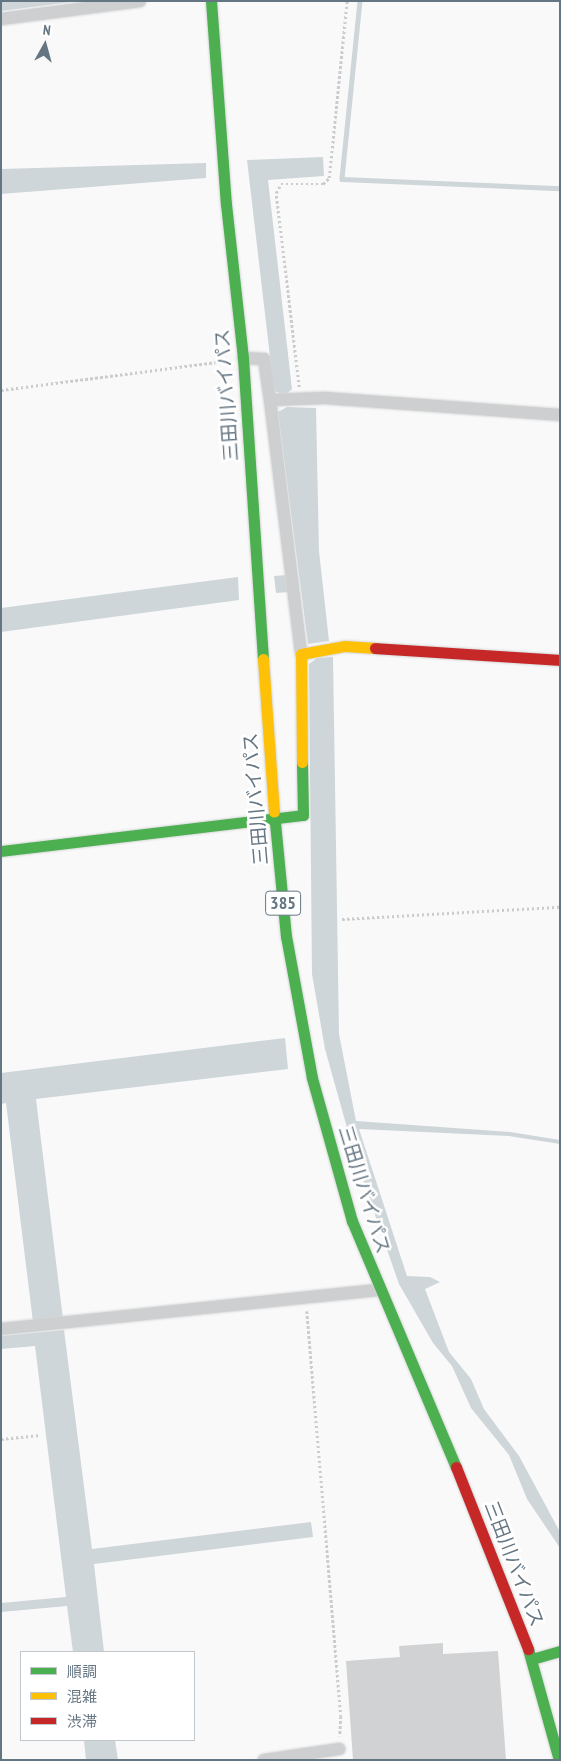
<!DOCTYPE html>
<meta charset="utf-8">
<style>
body{margin:0}
#map{position:relative;width:561px;height:1761px;overflow:hidden;background:#f9f9f9;font-family:"PT Sans Narrow","Noto Sans JP",sans-serif}
div>[style]{position:absolute}
.water>*{inset:0;background:#ced6d9}
.stream>*{height:4.5px;margin:-2.25px;padding:0 2.25px;transform-origin:2.25px;border-radius:2.25px;background:#ced6d9}
.building>*{inset:0;background:#d0d2d3}
.path>*{height:2.5px;margin-top:-1.25px;transform-origin:0;background:repeating-linear-gradient(90deg,#cbcccd 0 2.5px,transparent 0 5px)}
.roads{filter:drop-shadow(0 0 1px #d5d6d7) drop-shadow(0 0 1px #d5d6d7)}
.street>*{height:12px;margin:-6px;padding:0 6px;transform-origin:6px;border-radius:6px;background:#cecfd0}
.fast>*{height:11px;margin:-5.5px;padding:0 5.5px;transform-origin:5.5px;border-radius:5.5px;background:#4caf50}
.slow>*{height:11px;margin:-5.5px;padding:0 5.5px;transform-origin:5.5px;border-radius:5.5px;background:#ffc107}
.jam>*{height:11px;margin:-5.5px;padding:0 5.5px;transform-origin:5.5px;border-radius:5.5px;background:#c62828}
span{translate:-50% -50%;white-space:nowrap;text-align:center;line-height:1.15;-webkit-text-stroke:5px #fff;paint-order:stroke}
.shield-label span{padding:1px 4px;background:#fff;border:1px solid;border-radius:4px;-webkit-text-stroke-width:0}
.shield-label{font-size:18px;color:#657683;font-weight:700}
.street-label{font-size:19px;color:#657683}
.frame{position:absolute;inset:0;border:2px solid #657683;pointer-events:none}
.legend{position:absolute;left:20px;top:1651px;width:175px;height:90px;box-sizing:border-box;background:#fff;border:1px solid #c1c8cd;margin:0;padding:6px 9px;list-style:none;font-size:15px;color:#657683}
.legend li{display:flex;align-items:center;gap:10px;height:25px}
.legend b{width:25px;border:1px solid #c1c8cd}
.north{position:absolute;left:20px;top:20px;width:50px;height:50px;-webkit-text-stroke:4px #fff;paint-order:stroke;rotate:7deg;font-size:14px;font-weight:700;line-height:20px;text-align:center;color:#657683}
.north::after{content:'';display:block;margin:auto;width:18px;height:22px;background:#657683;clip-path:polygon(50% 0,100% 100%,50% 72%,0 100%)}
</style>
<div id="map">
<div class="water">
<i style="clip-path:polygon(1px 1px,79px 1px,1px 11px)"></i>
<i style="clip-path:polygon(323px 157px,324px 176px,268px 180px,292px 389px,285px 395px,274px 391px,247px 160px)"></i>
<i style="clip-path:polygon(206px 163px,206px 178px,1px 194px,1px 169px)"></i>
<i style="clip-path:polygon(287px 407px,316px 408px,319px 551px,329px 641px,308px 644px,278px 412px)"></i>
<i style="clip-path:polygon(287px 575px,289px 592px,276px 593px,274px 576px)"></i>
<i style="clip-path:polygon(238px 577px,239px 600px,1px 632px,1px 608px)"></i>
<i style="clip-path:polygon(333px 657px,339px 1034px,356px 1121px,510px 1132px,560px 1140px,560px 1144px,509px 1136px,359px 1129px,407px 1276px,430px 1277px,440px 1282px,425px 1289px,449px 1352px,471px 1379px,484px 1409px,519px 1456px,560px 1532px,560px 1548px,527px 1499px,509px 1455px,471px 1408px,452px 1366px,433px 1343px,399px 1284px,356px 1160px,325px 1049px,312px 974px,309px 664px,317px 658px)"></i>
<i style="clip-path:polygon(285px 1038px,288px 1069px,36px 1099px,63px 1319px,33px 1322px,6px 1103px,1px 1104px,1px 1073px)"></i>
<i style="clip-path:polygon(64px 1330px,92px 1549px,311px 1522px,313px 1537px,94px 1564px,104px 1652px,73px 1652px,67px 1606px,1px 1612px,1px 1603px,66px 1597px,35px 1346px,1px 1349px,1px 1336px)"></i>
<i style="clip-path:polygon(84px 1740px,115px 1740px,118px 1760px,86px 1760px)"></i>
</div>
<div class="stream">
<i style="left:360px;top:1px;width:179px;rotate:95.8deg"></i>
<i style="left:342px;top:179px;width:218px;rotate:2.4deg"></i>
</div>
<div class="building">
<i style="clip-path:polygon(443px 1643px,443px 1654px,498px 1651px,506px 1760px,353px 1760px,346px 1661px,400px 1657px,399px 1646px)"></i>
</div>
<div class="path">
<i style="left:299px;top:387px;width:195px;rotate:-96.8deg"></i>
<i style="left:276px;top:193px;width:10px;rotate:-61deg"></i>
<i style="left:281px;top:184px;width:42px"></i>
<i style="left:323px;top:184px;width:8px;rotate:-45deg"></i>
<i style="left:329px;top:178px;width:178px;rotate:-84.2deg"></i>
<i style="left:1px;top:390px;width:226px;rotate:-7.4deg"></i>
<i style="left:342px;top:919px;width:218px;rotate:-3.2deg"></i>
<i style="left:307px;top:1311px;width:406px;rotate:85.2deg"></i>
<i style="left:341px;top:1716px;width:20px;rotate:93deg"></i>
<i style="left:1px;top:1439px;width:39px;rotate:-6deg"></i>
</div>
<div class="roads">
<div class="street">
<i style="left:1px;top:19px;width:140px;rotate:-7.4deg"></i>
<i style="left:243px;top:358px;width:21px;rotate:3deg"></i>
<i style="left:264px;top:359px;width:41px;rotate:81.7deg"></i>
<i style="left:270px;top:400px;width:54px;rotate:-2.1deg"></i>
<i style="left:324px;top:398px;width:237px;rotate:4.1deg"></i>
<i style="left:270px;top:400px;width:256px;rotate:83deg"></i>
<i style="left:1px;top:1329px;width:380px;rotate:-5.9deg"></i>
<i style="left:264px;top:1760px;width:76px;rotate:-8.3deg"></i>
</div>
<div class="fast">
<i style="left:211px;top:1px;width:204px;rotate:85.8deg"></i>
<i style="left:226px;top:204px;width:155px;rotate:83.7deg"></i>
<i style="left:243px;top:358px;width:302px;rotate:86.2deg"></i>
<i style="left:274px;top:812px;width:125px;rotate:84.5deg"></i>
<i style="left:286px;top:936px;width:144px;rotate:79.6deg"></i>
<i style="left:312px;top:1078px;width:148px;rotate:74.4deg"></i>
<i style="left:352px;top:1221px;width:267px;rotate:67.1deg"></i>
<i style="left:1px;top:851px;width:304px;rotate:-6.8deg"></i>
<i style="left:303px;top:815px;width:53px;rotate:-91.1deg"></i>
<i style="left:528px;top:1649px;width:115px;rotate:74.4deg"></i>
<i style="left:532px;top:1659px;width:29px;rotate:-16deg"></i>
</div>
<div class="slow">
<i style="left:263px;top:659px;width:153px;rotate:85.9deg"></i>
<i style="left:302px;top:762px;width:108px;rotate:-90.5deg"></i>
<i style="left:301px;top:654px;width:45px;rotate:-10.3deg"></i>
<i style="left:345px;top:646px;width:30px;rotate:4deg"></i>
</div>
<div class="jam">
<i style="left:375px;top:648px;width:185px;rotate:3.7deg"></i>
<i style="left:456px;top:1467px;width:196px;rotate:68.4deg"></i>
</div>
</div>
<div class="shield-label">
<span style="left:283px;top:903px">385</span>
</div>
<div class="street-label">
<span style="left:227px;top:395px;rotate:-94deg">三田川バイパス</span>
<span style="left:256px;top:799px;rotate:-95deg">三田川バイパス</span>
<span style="left:364px;top:1190px;rotate:73deg">三田川バイパス</span>
<span style="left:514px;top:1564px;rotate:69deg">三田川バイパス</span>
</div>
<div class="frame"></div>
<ul class="legend">
<li><b style="height:6px;background:#4caf50"></b>順調</li>
<li><b style="height:6px;background:#ffc107"></b>混雑</li>
<li><b style="height:6px;background:#c62828"></b>渋滞</li>
</ul>
<div class="north">N</div>
</div>
